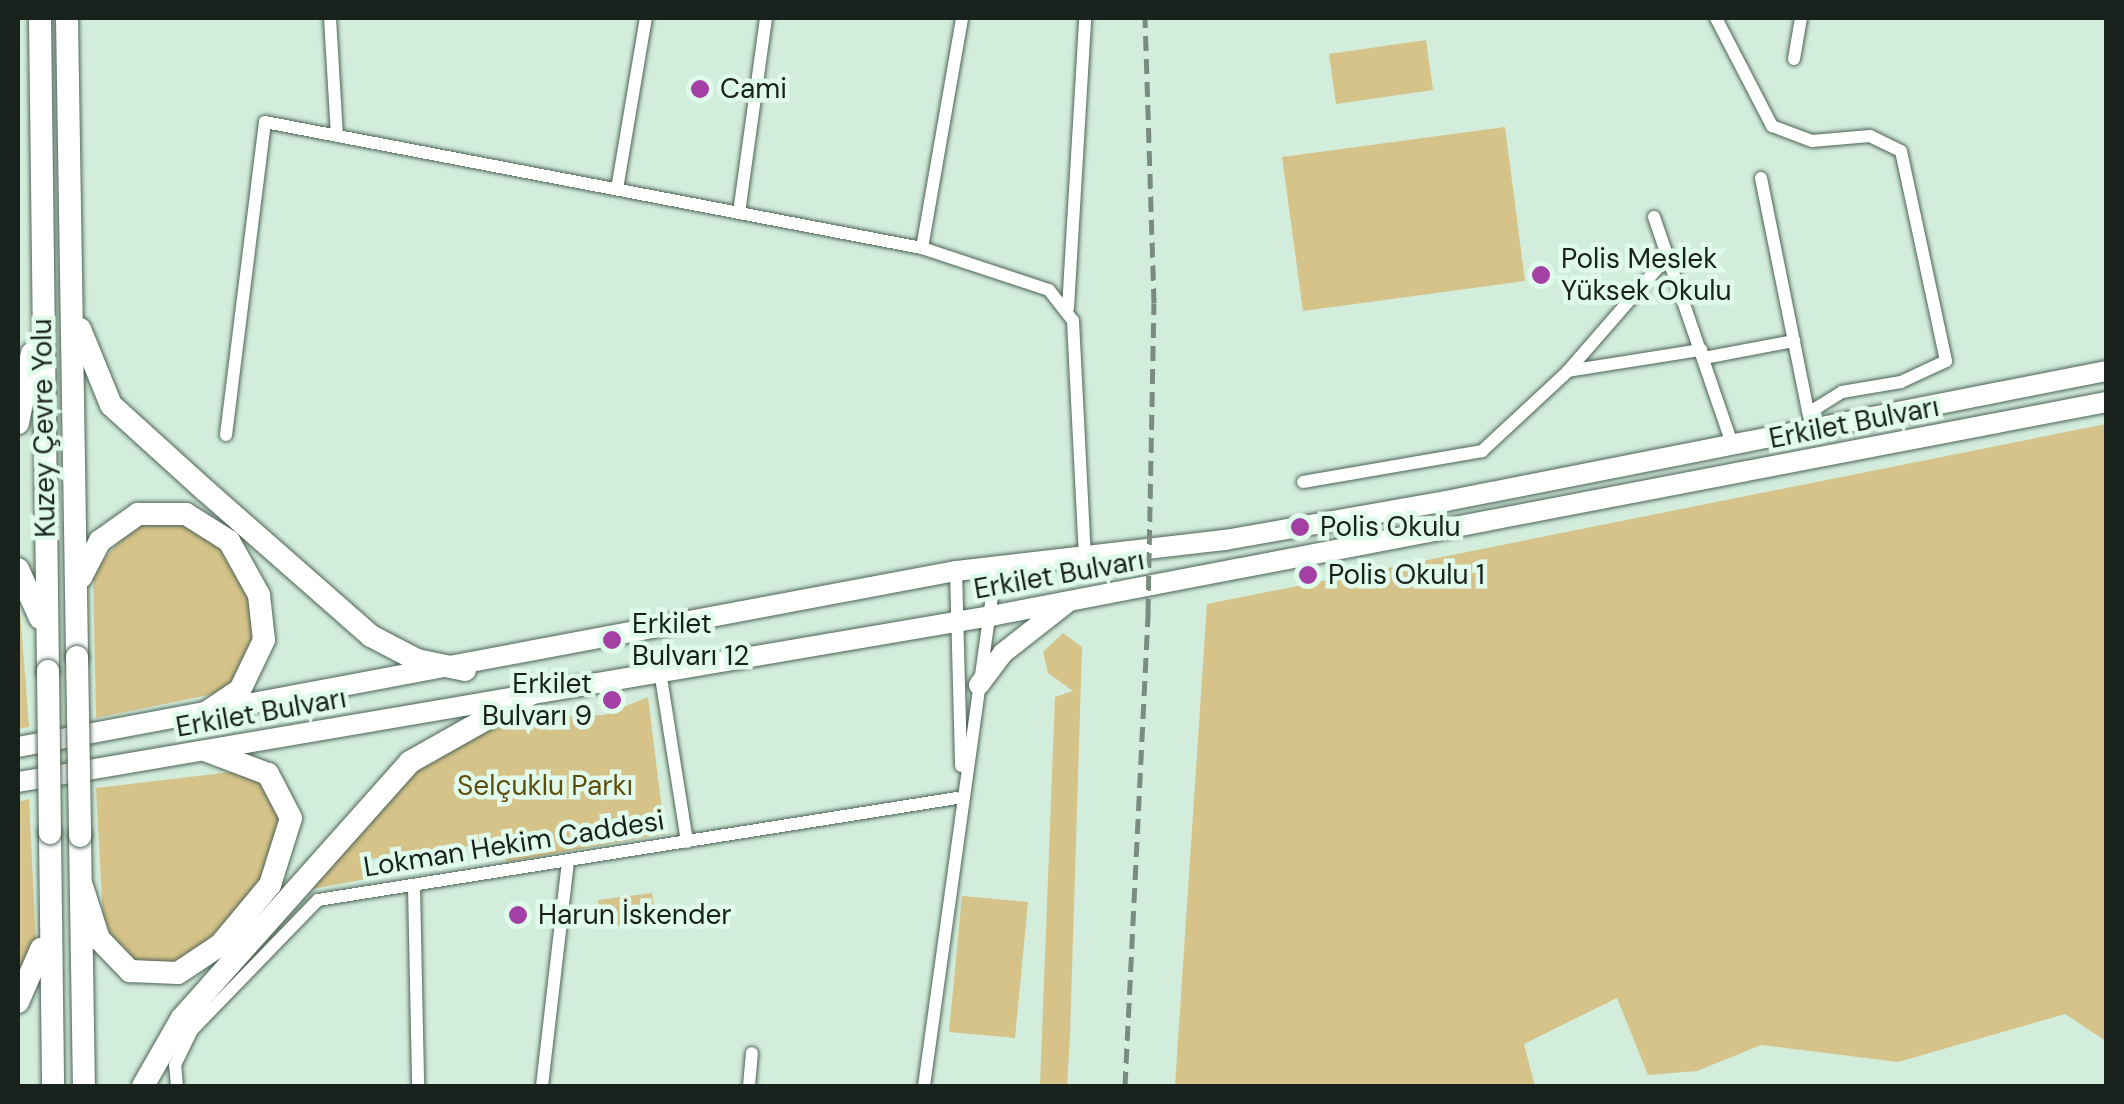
<!DOCTYPE html>
<meta charset="utf-8">
<style>
body{margin:0}
#map{position:relative;width:2124px;height:1104px;overflow:hidden;background:#d3eddd;font-family:"DM Sans",sans-serif}
div>[style]{position:absolute}
.green>*{inset:0;background:#d5c389}
.roads{filter:drop-shadow(0 0 2px #4d6356) drop-shadow(0 0 2px #4d6356)}
.street>*{height:12px;margin:-6px;padding:0 6px;transform-origin:6px;border-radius:6px;background:#fff}
.primary>*{height:20px;margin:-10px;padding:0 10px;transform-origin:10px;border-radius:10px;background:#fff}
.highway>*{height:22px;margin:-11px;padding:0 11px;transform-origin:11px;border-radius:11px;background:#fff}
.rail>*{height:5px;margin-top:-2.5px;transform-origin:0;background:repeating-linear-gradient(90deg,#7a8c82 0 15px,transparent 0 23px)}
.bridges{filter:drop-shadow(0 0 2px #4d6356) drop-shadow(0 0 2px #4d6356)}
.highway-bridge>*{height:22px;margin:-11px;padding:0 11px;transform-origin:11px;border-radius:11px;background:#fff}
.dots>*{width:28px;height:28px;translate:-50% -50%;box-sizing:border-box;border:5px solid #e0faeb;border-radius:50%}
span{translate:-50% -50%;white-space:nowrap;text-align:center;line-height:1.15;-webkit-text-stroke:9px #e0faeb;paint-order:stroke}
.poi-label{font-size:28px;color:#18211c}
.left{translate:0 -50%;text-align:left}
.right{translate:-100% -50%;text-align:right}
.street-label{font-size:28px;color:#18211c}
.park-label{font-size:28px;color:#5f4d0d}
.frame{position:absolute;inset:0;border:20px solid #18211c;pointer-events:none}
</style>
<div id="map">
<div class="green">
<i style="clip-path:polygon(1426px 40px,1433px 90px,1336px 104px,1329px 54px)"></i>
<i style="clip-path:polygon(1505px 127px,1525px 281px,1303px 311px,1282px 157px)"></i>
<i style="clip-path:polygon(2106px 424px,2106px 1041px,2065px 1014px,1898px 1062px,1761px 1045px,1697px 1071px,1648px 1075px,1617px 998px,1524px 1044px,1535px 1086px,1175px 1086px,1207px 604px)"></i>
<i style="clip-path:polygon(175px 519px,216px 542px,242px 576px,257px 624px,242px 674px,218px 693px,96px 718px,93px 572px,134px 524px)"></i>
<i style="clip-path:polygon(18px 585px,29px 727px,18px 729px)"></i>
<i style="clip-path:polygon(1063px 633px,1082px 647px,1070px 1036px,1067px 1086px,1040px 1086px,1055px 697px,1073px 691px,1048px 673px,1043px 652px)"></i>
<i style="clip-path:polygon(648px 697px,665px 834px,506px 862px,503px 842px,372px 859px,371px 878px,312px 889px,419px 763px,513px 717px,604px 715px)"></i>
<i style="clip-path:polygon(240px 771px,257px 778px,283px 814px,256px 894px,192px 958px,145px 968px,104px 938px,96px 788px)"></i>
<i style="clip-path:polygon(29px 799px,36px 942px,18px 990px,18px 802px)"></i>
<i style="clip-path:polygon(652px 893px,656px 921px,602px 928px,598px 900px)"></i>
<i style="clip-path:polygon(962px 896px,1028px 902px,1015px 1038px,949px 1032px)"></i>
</div>
<div class="roads">
<div class="street">
<i style="left:330px;top:18px;width:118px;rotate:86.6deg"></i>
<i style="left:1716px;top:18px;width:122px;rotate:62.6deg"></i>
<i style="left:1772px;top:126px;width:43px;rotate:20.6deg"></i>
<i style="left:1812px;top:141px;width:58px;rotate:-4.9deg"></i>
<i style="left:1870px;top:136px;width:34px;rotate:26deg"></i>
<i style="left:1901px;top:151px;width:215px;rotate:77.9deg"></i>
<i style="left:1946px;top:361px;width:50px;rotate:155deg"></i>
<i style="left:1901px;top:382px;width:60px;rotate:170.4deg"></i>
<i style="left:1842px;top:392px;width:39px;rotate:148deg"></i>
<i style="left:1794px;top:59px;width:42px;rotate:-80.3deg"></i>
<i style="left:1761px;top:178px;width:244px;rotate:78.6deg"></i>
<i style="left:617px;top:189px;width:173px;rotate:-80.4deg"></i>
<i style="left:739px;top:213px;width:197px;rotate:-82.1deg"></i>
<i style="left:1654px;top:217px;width:240px;rotate:71deg"></i>
<i style="left:922px;top:248px;width:233px;rotate:-80.1deg"></i>
<i style="left:1068px;top:308px;width:290px;rotate:-86.6deg"></i>
<i style="left:1704px;top:358px;width:92px;rotate:-10.7deg"></i>
<i style="left:1568px;top:371px;width:135px;rotate:-9deg"></i>
<i style="left:226px;top:435px;width:315px;rotate:-82.9deg"></i>
<i style="left:265px;top:122px;width:669px;rotate:10.86deg"></i>
<i style="left:922px;top:248px;width:134px;rotate:18.3deg"></i>
<i style="left:1049px;top:290px;width:39px;rotate:52deg"></i>
<i style="left:1073px;top:321px;width:238px;rotate:87.1deg"></i>
<i style="left:1303px;top:482px;width:182px;rotate:-9.8deg"></i>
<i style="left:1482px;top:451px;width:117px;rotate:-42.9deg"></i>
<i style="left:1568px;top:371px;width:152px;rotate:-49deg"></i>
<i style="left:956px;top:571px;width:195px;rotate:88.5deg"></i>
<i style="left:660px;top:671px;width:173px;rotate:81deg"></i>
<i style="left:414px;top:887px;width:199px;rotate:88.8deg"></i>
<i style="left:177px;top:1086px;width:21px;rotate:-95deg"></i>
<i style="left:175px;top:1065px;width:39px;rotate:-64deg"></i>
<i style="left:192px;top:1030px;width:181px;rotate:-45.9deg"></i>
<i style="left:318px;top:900px;width:647px;rotate:-9.07deg"></i>
<i style="left:542px;top:1086px;width:226px;rotate:-83.4deg"></i>
<i style="left:749px;top:1086px;width:33px;rotate:-85deg"></i>
<i style="left:924px;top:1086px;width:524px;rotate:-82.1deg"></i>
</div>
<div class="primary">
<i style="left:979px;top:685px;width:40px;rotate:-53deg"></i>
<i style="left:1003px;top:653px;width:83px;rotate:-38.1deg"></i>
<i style="left:18px;top:747px;width:954px;rotate:-10.63deg"></i>
<i style="left:956px;top:571px;width:271px;rotate:-6.6deg"></i>
<i style="left:1225px;top:540px;width:224px;rotate:-10deg"></i>
<i style="left:1446px;top:501px;width:673px;rotate:-11.14deg"></i>
<i style="left:18px;top:782px;width:992px;rotate:-9.69deg"></i>
<i style="left:996px;top:615px;width:1130px;rotate:-10.86deg"></i>
</div>
<div class="highway">
<i style="left:40px;top:18px;width:653px;rotate:89.3deg"></i>
<i style="left:67px;top:18px;width:639px;rotate:89.1deg"></i>
<i style="left:80px;top:329px;width:82px;rotate:67.8deg"></i>
<i style="left:111px;top:405px;width:128px;rotate:42.2deg"></i>
<i style="left:206px;top:491px;width:220px;rotate:41.3deg"></i>
<i style="left:371px;top:636px;width:52px;rotate:27.6deg"></i>
<i style="left:417px;top:660px;width:49px;rotate:11.8deg"></i>
<i style="left:18px;top:423px;width:71px;rotate:-78.7deg"></i>
<i style="left:18px;top:569px;width:54px;rotate:65.8deg"></i>
<i style="left:81px;top:577px;width:41px;rotate:-62.2deg"></i>
<i style="left:100px;top:541px;width:47px;rotate:-35.4deg"></i>
<i style="left:138px;top:514px;width:48px"></i>
<i style="left:186px;top:514px;width:51px;rotate:32.1deg"></i>
<i style="left:229px;top:541px;width:62px;rotate:60.9deg"></i>
<i style="left:259px;top:595px;width:45px;rotate:83.7deg"></i>
<i style="left:264px;top:640px;width:55px;rotate:115.6deg"></i>
<i style="left:240px;top:690px;width:43px;rotate:146.3deg"></i>
<i style="left:50px;top:833px;width:253px;rotate:89.3deg"></i>
<i style="left:80px;top:836px;width:250px;rotate:89.1deg"></i>
<i style="left:82px;top:886px;width:56px;rotate:72.2deg"></i>
<i style="left:99px;top:939px;width:45px;rotate:45.9deg"></i>
<i style="left:130px;top:971px;width:48px;rotate:2.4deg"></i>
<i style="left:178px;top:973px;width:50px;rotate:-33.7deg"></i>
<i style="left:220px;top:945px;width:78px;rotate:-50.2deg"></i>
<i style="left:270px;top:885px;width:70px;rotate:-72.6deg"></i>
<i style="left:291px;top:818px;width:50px;rotate:-117.6deg"></i>
<i style="left:268px;top:774px;width:65px;rotate:-159.3deg"></i>
<i style="left:18px;top:1002px;width:58px;rotate:-66.5deg"></i>
<i style="left:143px;top:1086px;width:78px;rotate:-60.2deg"></i>
<i style="left:182px;top:1018px;width:343px;rotate:-48.3deg"></i>
<i style="left:410px;top:762px;width:147px;rotate:-29.4deg"></i>
</div>
</div>
<div class="rail">
<i style="left:1125px;top:1086px;width:474px;rotate:-87.2deg"></i>
<i style="left:1148px;top:613px;width:310px;rotate:-88.9deg"></i>
<i style="left:1154px;top:303px;width:285px;rotate:-91.8deg"></i>
</div>
<div class="bridges">
<div class="highway-bridge">
<i style="left:77px;top:657px;width:179px;rotate:89deg"></i>
<i style="left:48px;top:671px;width:162px;rotate:89.3deg"></i>
</div>
</div>
<div class="dots">
<i style="left:700px;top:89px;background:#a43fa4"></i>
<i style="left:1541px;top:275px;background:#a43fa4"></i>
<i style="left:1300px;top:527px;background:#a43fa4"></i>
<i style="left:1308px;top:575px;background:#a43fa4"></i>
<i style="left:612px;top:640px;background:#a43fa4"></i>
<i style="left:612px;top:700px;background:#a43fa4"></i>
<i style="left:518px;top:915px;background:#a43fa4"></i>
</div>
<div class="poi-label">
<span class="left" style="left:720px;top:89px">Cami</span>
<span class="left" style="left:1561px;top:275px">Polis Meslek<br>Yüksek Okulu</span>
<span class="left" style="left:1320px;top:527px">Polis Okulu</span>
<span class="left" style="left:1328px;top:575px">Polis Okulu 1</span>
<span class="left" style="left:632px;top:640px">Erkilet<br>Bulvarı 12</span>
<span class="right" style="left:592px;top:700px">Erkilet<br>Bulvarı 9</span>
<span class="left" style="left:538px;top:915px">Harun İskender</span>
</div>
<div class="street-label">
<span style="left:1854px;top:423px;rotate:-11deg">Erkilet Bulvarı</span>
<span style="left:44px;top:428px;rotate:-91deg">Kuzey Çevre Yolu</span>
<span style="left:1059px;top:575px;rotate:-10deg">Erkilet Bulvarı</span>
<span style="left:261px;top:713px;rotate:-10deg">Erkilet Bulvarı</span>
<span style="left:514px;top:844px;rotate:-9deg">Lokman Hekim Caddesi</span>
</div>
<div class="park-label">
<span style="left:545px;top:786px">Selçuklu Parkı</span>
</div>
<div class="frame"></div>
</div>
